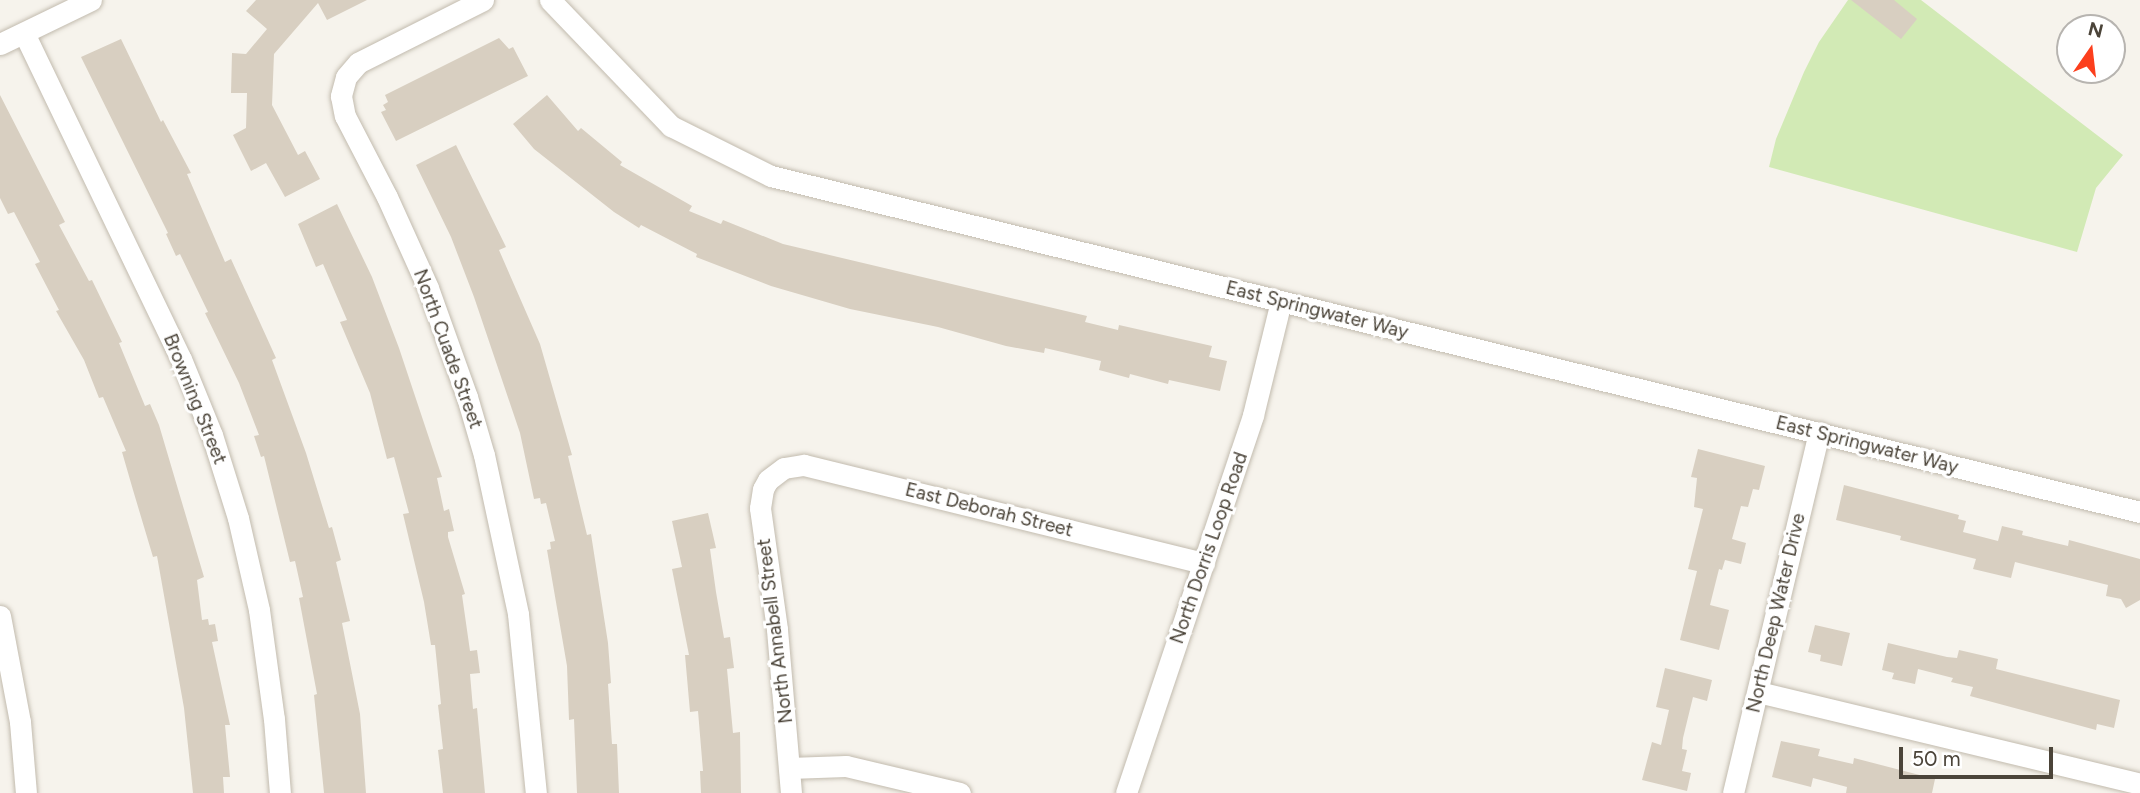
<!DOCTYPE html>
<style>
body{margin:0}
#map{position:relative;width:2140px;height:793px;overflow:hidden;background:#f6f3ec;font-family:Figtree,sans-serif}
div>[style]{position:absolute}
.green>*{inset:0;background:#d2eab5}
.building>*{inset:0;background:#d8cfc1}
.roads{filter:drop-shadow(0 0 2px #c2bbae) drop-shadow(0 0 2px #c2bbae)}
.minor>*{height:21px;margin:-10.5px;padding:0 10.5px;transform-origin:10.5px;border-radius:10.5px;background:#fff}
span{translate:-50% -50%;white-space:nowrap;text-align:center;line-height:1.15;-webkit-text-stroke:6px #fff;paint-order:stroke}
.street-label{font-size:19px;color:#4b4439}
.north{position:absolute;left:2056px;top:14px;width:70px;height:70px;box-sizing:border-box;background:#fff;border:2px solid #b7b4b0;border-radius:50%;rotate:14deg;font-size:19px;font-weight:700;line-height:28px;text-align:center;color:#4b4439}
.north::after{content:'';display:block;margin:auto;width:24px;height:32px;background:#fc3f1d;clip-path:polygon(50% 0,100% 100%,50% 72%,0 100%)}
.scale{position:absolute;left:1899px;top:747px;width:154px;height:32px;box-sizing:border-box;border:4px solid #4b4439;border-top:0;padding-left:9px;font-size:21px;line-height:24px;white-space:nowrap;color:#4b4439;-webkit-text-stroke:5px #fff;paint-order:stroke}
</style>
<div id="map">
<div class="green">
<i style="clip-path:polygon(1848px 0,1921px 0,2123px 155px,2096px 188px,2077px 252px,1769px 167px,1776px 139px,1804px 72px,1819px 42px)"></i>
</div>
<div class="building">
<i style="clip-path:polygon(256px 0,367px 0,327px 20px,318px 3px,274px 54px,272px 105px,298px 155px,305px 151px,320px 179px,285px 197px,266px 163px,251px 171px,233px 135px,246px 128px,247px 93px,231px 93px,232px 53px,246px 54px,267px 29px,246px 11px)"></i>
<i style="clip-path:polygon(1851px 0,1894px 0,1917px 19px,1901px 39px)"></i>
<i style="clip-path:polygon(499px 38px,509px 49px,513px 47px,528px 76px,396px 141px,381px 112px,386px 110px,383px 105px,388px 102px,385px 95px)"></i>
<i style="clip-path:polygon(121px 39px,161px 122px,163px 120px,191px 173px,187px 174px,225px 262px,231px 259px,276px 358px,272px 360px,306px 453px,329px 528px,332px 527px,341px 560px,336px 562px,350px 621px,342px 623px,360px 714px,366px 793px,324px 793px,314px 695px,317px 694px,299px 598px,303px 597px,295px 561px,290px 562px,264px 456px,261px 457px,254px 436px,259px 435px,239px 383px,205px 313px,208px 312px,180px 254px,176px 256px,166px 234px,168px 233px,81px 57px)"></i>
<i style="clip-path:polygon(0 95px,65px 222px,59px 225px,89px 281px,92px 280px,122px 342px,119px 343px,145px 406px,150px 404px,159px 425px,204px 577px,197px 580px,202px 620px,208px 619px,209px 625px,215px 624px,218px 641px,212px 642px,230px 725px,225px 725px,230px 777px,223px 777px,224px 793px,193px 793px,184px 708px,157px 556px,153px 557px,133px 490px,122px 452px,126px 451px,103px 397px,99px 398px,84px 360px,56px 311px,59px 310px,35px 264px,40px 262px,14px 212px,8px 214px,0 198px)"></i>
<i style="clip-path:polygon(547px 95px,578px 131px,581px 128px,622px 162px,620px 165px,692px 206px,689px 211px,721px 224px,723px 220px,783px 244px,1087px 316px,1085px 322px,1118px 330px,1119px 325px,1212px 346px,1209px 357px,1227px 361px,1220px 391px,1169px 380px,1168px 384px,1130px 374px,1129px 378px,1099px 370px,1101px 361px,1045px 348px,1044px 353px,1006px 346px,938px 327px,850px 309px,771px 286px,696px 257px,697px 254px,641px 225px,639px 228px,614px 212px,534px 149px,513px 124px)"></i>
<i style="clip-path:polygon(456px 145px,506px 247px,499px 250px,540px 344px,572px 455px,568px 456px,587px 535px,591px 534px,608px 643px,611px 683px,608px 684px,612px 744px,617px 744px,619px 793px,577px 793px,574px 719px,569px 720px,567px 666px,547px 550px,551px 549px,550px 542px,555px 541px,546px 503px,541px 504px,540px 498px,534px 499px,520px 433px,474px 297px,451px 237px,416px 165px)"></i>
<i style="clip-path:polygon(337px 204px,372px 277px,399px 348px,442px 477px,437px 478px,444px 511px,449px 509px,454px 531px,448px 532px,448px 537px,465px 594px,462px 595px,470px 651px,477px 650px,480px 673px,470px 674px,473px 709px,477px 708px,485px 793px,443px 793px,438px 750px,443px 749px,438px 705px,441px 704px,435px 645px,431px 645px,424px 602px,403px 514px,409px 513px,394px 457px,387px 459px,370px 393px,340px 322px,347px 320px,323px 264px,316px 267px,298px 224px)"></i>
<i style="clip-path:polygon(1698px 449px,1765px 466px,1759px 490px,1753px 489px,1748px 507px,1741px 506px,1732px 539px,1746px 543px,1741px 564px,1725px 560px,1722px 570px,1719px 569px,1710px 605px,1729px 610px,1719px 650px,1680px 640px,1697px 571px,1688px 569px,1703px 509px,1694px 507px,1697px 478px,1691px 477px)"></i>
<i style="clip-path:polygon(1844px 485px,1959px 515px,1958px 519px,1966px 521px,1963px 532px,1998px 541px,2002px 526px,2023px 531px,2022px 535px,2068px 546px,2069px 540px,2140px 559px,2140px 600px,2126px 608px,2121px 599px,2106px 596px,2108px 585px,2015px 562px,2011px 578px,1973px 569px,1976px 559px,1900px 540px,1901px 536px,1836px 520px)"></i>
<i style="clip-path:polygon(708px 513px,716px 548px,710px 549px,716px 592px,724px 638px,730px 637px,734px 668px,727px 669px,733px 733px,740px 732px,741px 793px,701px 793px,700px 771px,703px 771px,698px 711px,690px 712px,685px 655px,689px 655px,672px 569px,682px 567px,672px 521px)"></i>
<i style="clip-path:polygon(1815px 625px,1850px 633px,1842px 666px,1820px 661px,1821px 655px,1808px 652px)"></i>
<i style="clip-path:polygon(1888px 643px,1947px 657px,1957px 658px,1959px 650px,1998px 659px,1996px 669px,2120px 700px,2114px 728px,2097px 724px,2096px 730px,1970px 696px,1973px 687px,1951px 682px,1953px 678px,1918px 669px,1915px 684px,1892px 679px,1894px 673px,1882px 670px)"></i>
<i style="clip-path:polygon(1665px 668px,1712px 680px,1707px 701px,1693px 697px,1683px 738px,1682px 749px,1687px 750px,1682px 771px,1691px 773px,1687px 791px,1642px 780px,1652px 742px,1661px 745px,1669px 710px,1656px 707px)"></i>
<i style="clip-path:polygon(1781px 741px,1820px 749px,1818px 756px,1853px 764px,1854px 758px,1935px 779px,1932px 793px,1846px 793px,1847px 787px,1813px 778px,1811px 787px,1772px 777px)"></i>
</div>
<div class="roads">
<div class="minor">
<i style="left:483px;top:0;width:140px;rotate:153.3deg"></i>
<i style="left:358px;top:63px;width:18px;rotate:131deg"></i>
<i style="left:346px;top:77px;width:20px;rotate:105deg"></i>
<i style="left:341px;top:96px;width:20px;rotate:79deg"></i>
<i style="left:345px;top:116px;width:91px;rotate:62.6deg"></i>
<i style="left:387px;top:197px;width:100px;rotate:65.7deg"></i>
<i style="left:428px;top:288px;width:116px;rotate:70.3deg"></i>
<i style="left:467px;top:397px;width:60px;rotate:73.7deg"></i>
<i style="left:484px;top:455px;width:163px;rotate:77.9deg"></i>
<i style="left:518px;top:614px;width:180px;rotate:84.3deg"></i>
<i style="left:550px;top:0;width:175px;rotate:46.2deg"></i>
<i style="left:671px;top:126px;width:112px;rotate:26.6deg"></i>
<i style="left:771px;top:176px;width:1410px;rotate:13.79deg"></i>
<i style="left:24px;top:33px;width:362px;rotate:64.3deg"></i>
<i style="left:181px;top:359px;width:82px;rotate:67.8deg"></i>
<i style="left:212px;top:435px;width:87px;rotate:72.6deg"></i>
<i style="left:238px;top:518px;width:94px;rotate:77.1deg"></i>
<i style="left:259px;top:610px;width:110px;rotate:82.2deg"></i>
<i style="left:274px;top:719px;width:74px;rotate:85.4deg"></i>
<i style="left:0;top:44px;width:101px;rotate:-25.8deg"></i>
<i style="left:0;top:616px;width:108px;rotate:79.3deg"></i>
<i style="left:20px;top:722px;width:71px;rotate:85.2deg"></i>
<i style="left:1758px;top:692px;width:393px;rotate:13.5deg"></i>
<i style="left:789px;top:768px;width:57px;rotate:-2deg"></i>
<i style="left:846px;top:766px;width:117px;rotate:13.3deg"></i>
<i style="left:791px;top:793px;width:165px;rotate:-94.9deg"></i>
<i style="left:777px;top:629px;width:122px;rotate:-98deg"></i>
<i style="left:760px;top:508px;width:19px;rotate:-81deg"></i>
<i style="left:763px;top:489px;width:10px;rotate:-61deg"></i>
<i style="left:768px;top:480px;width:20px;rotate:-37deg"></i>
<i style="left:784px;top:468px;width:20px;rotate:-9deg"></i>
<i style="left:804px;top:465px;width:412px;rotate:13.8deg"></i>
<i style="left:1126px;top:793px;width:399px;rotate:-71.4deg"></i>
<i style="left:1253px;top:415px;width:117px;rotate:-76.2deg"></i>
<i style="left:1733px;top:793px;width:371px;rotate:-76.6deg"></i>
</div>
</div>
<div class="street-label">
<span style="left:1317px;top:310px;rotate:14deg">East Springwater Way</span>
<span style="left:448px;top:349px;rotate:70deg">North Cuade Street</span>
<span style="left:195px;top:399px;rotate:68deg">Browning Street</span>
<span style="left:1867px;top:445px;rotate:14deg">East Springwater Way</span>
<span style="left:989px;top:510px;rotate:14deg">East Deborah Street</span>
<span style="left:1209px;top:548px;rotate:-71deg">North Dorris Loop Road</span>
<span style="left:1776px;top:613px;rotate:-77deg">North Deep Water Drive</span>
<span style="left:775px;top:631px;rotate:-97deg">North Annabell Street</span>
</div>
<div class="north">N</div>
<div class="scale">50 m</div>
</div>
